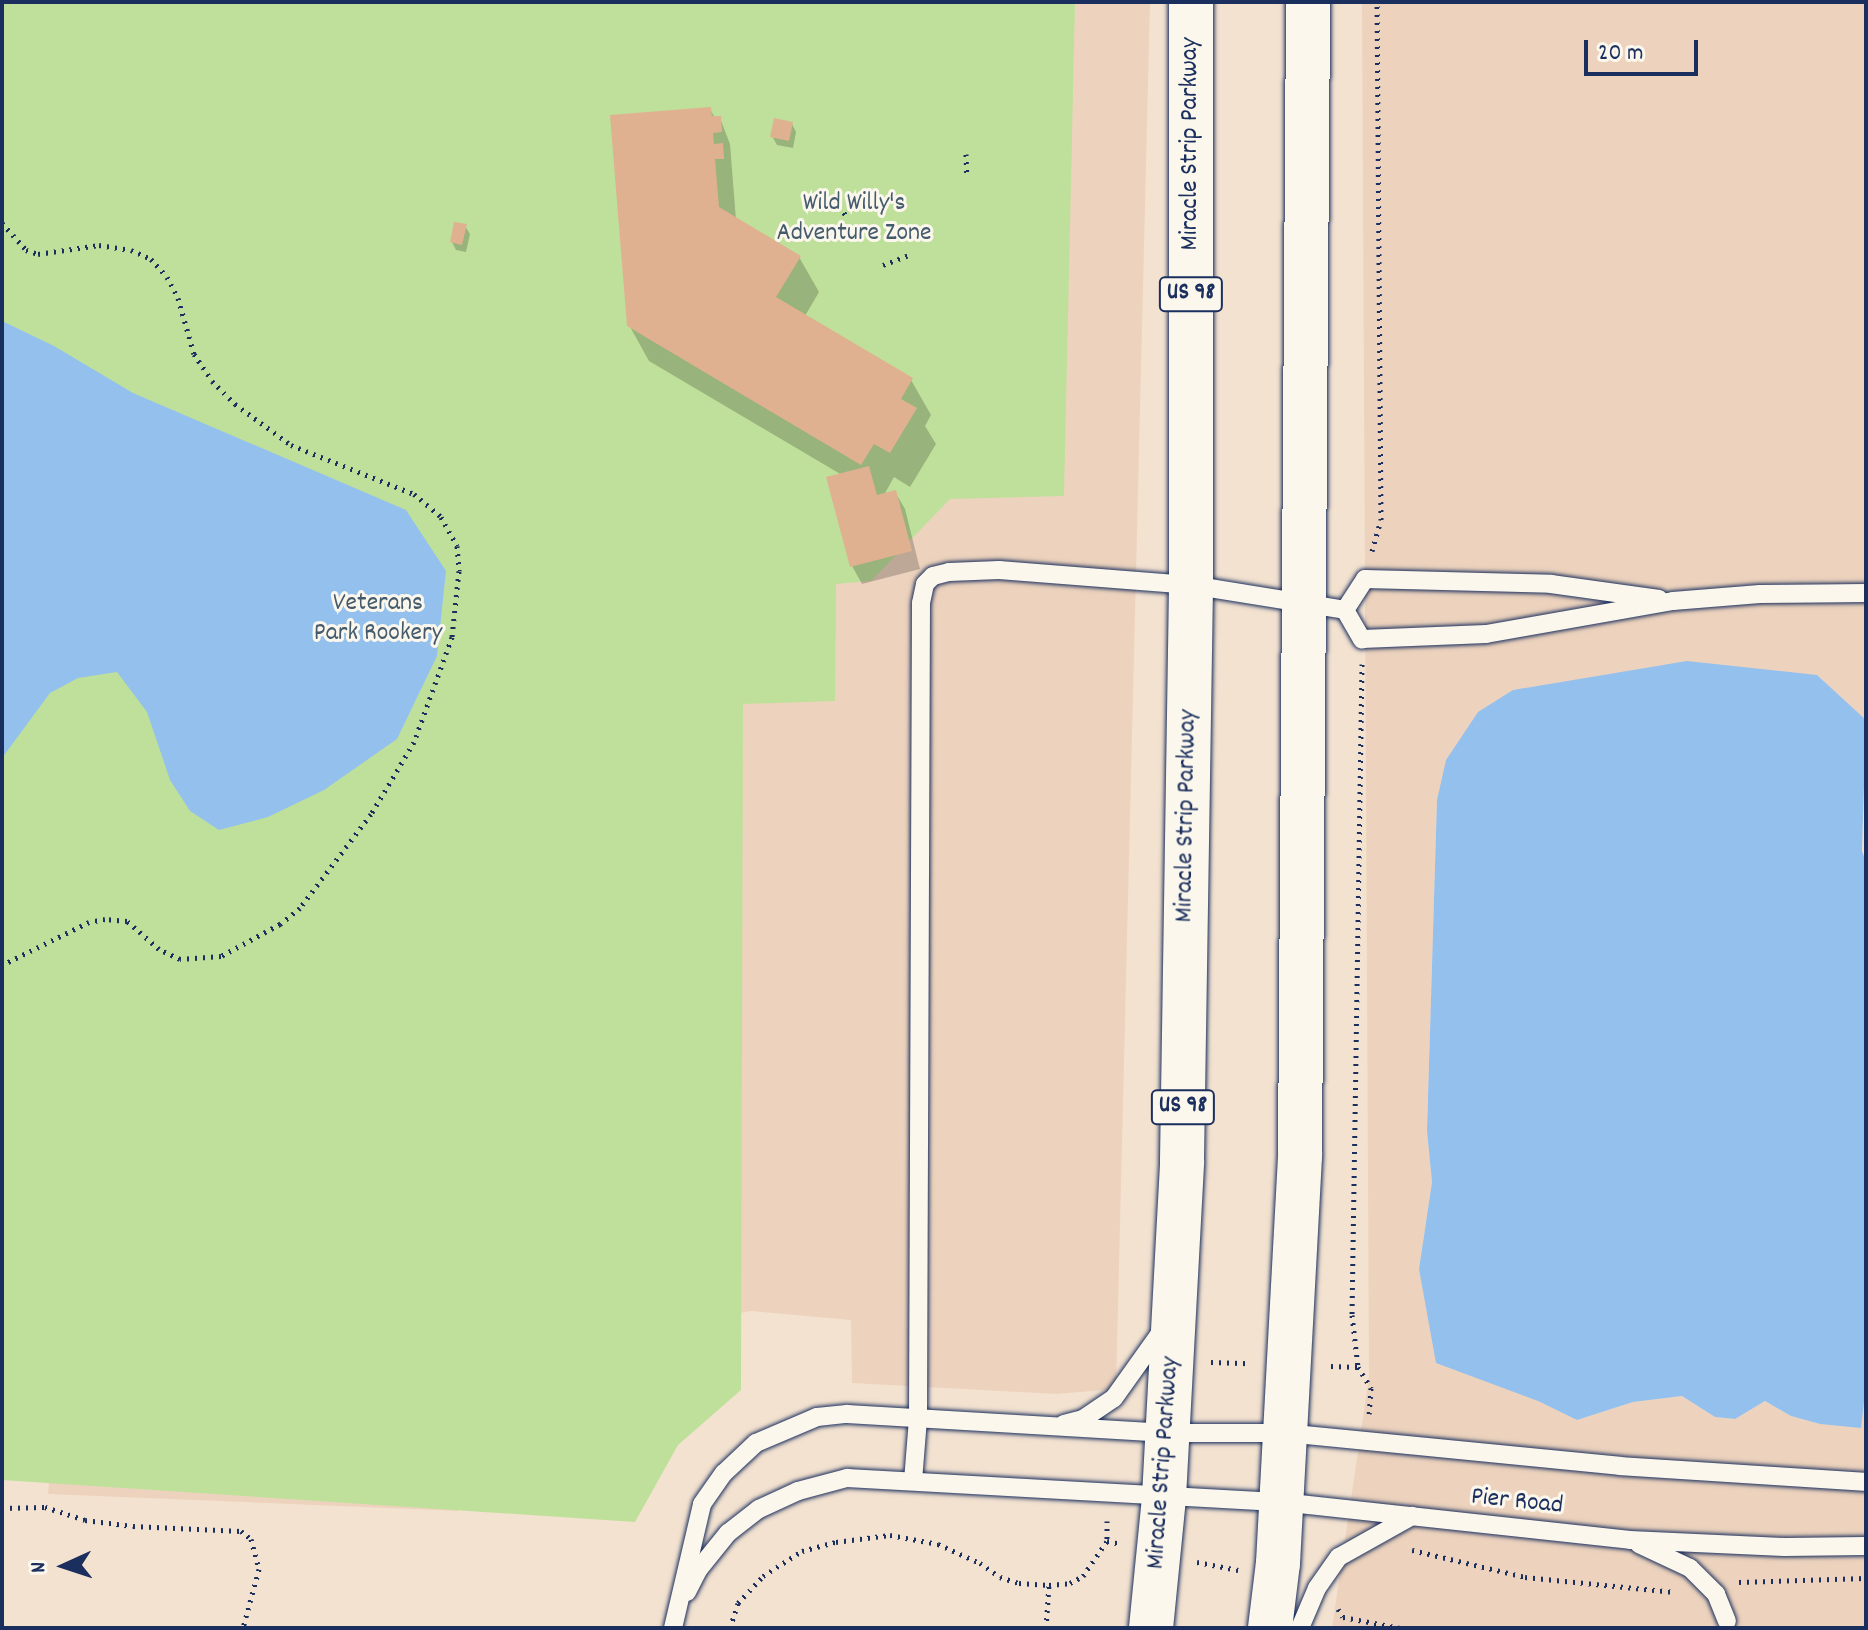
<!DOCTYPE html>
<style>
body{margin:0}
#map{position:relative;width:1868px;height:1630px;overflow:hidden;background:#f3e2d0;font-family:Dekko,sans-serif}
div>[style]{position:absolute}
.built>*{inset:0;background:#edd3bd}
.green>*{inset:0;background:#bfe09a}
.water>*{inset:0;background:#94c0ee}
.shadow>*{inset:0;background:#0003}
.building>*{inset:0;background:#dfb190}
.path>*{height:5px;margin-top:-2.5px;transform-origin:0;background:repeating-linear-gradient(90deg,#1b2f5e 0 2px,transparent 0 8px)}
.roads{filter:drop-shadow(0 0 2px #1b2f5e) drop-shadow(0 0 2px #1b2f5e)}
.lane>*{height:18px;margin:-9px;padding:0 9px;transform-origin:9px;border-radius:9px;background:#fbf7ec}
.highway>*{height:44px;margin:-22px;padding:0 22px;transform-origin:22px;border-radius:22px;background:#fbf7ec}
span{translate:-50% -50%;white-space:nowrap;text-align:center;line-height:1.15;-webkit-text-stroke:6px #fbf7ec;paint-order:stroke}
.shield-label span{padding:2px 6px;background:#fbf7ec;border:2px solid;border-radius:6px;-webkit-text-stroke-width:0}
.shield-label{font-size:24px;color:#1b2f5e;font-weight:700}
.street-label{font-size:26px;color:#1b2f5e}
.park-label{font-size:26px;color:#445b6d}
.frame{position:absolute;inset:0;border:4px solid #1b2f5e;pointer-events:none}
.north{position:absolute;left:24px;top:1526px;width:80px;height:80px;-webkit-text-stroke:6px #fbf7ec;paint-order:stroke;rotate:267deg;font-size:22px;font-weight:700;line-height:32px;text-align:center;color:#1b2f5e}
.north::after{content:'';display:block;margin:auto;width:28px;height:36px;background:#1b2f5e;clip-path:polygon(50% 0,100% 100%,50% 72%,0 100%)}
.scale{position:absolute;left:1584px;top:40px;width:114px;height:36px;box-sizing:border-box;border:4px solid #1b2f5e;border-top:0;padding-left:10px;font-size:24px;line-height:28px;white-space:nowrap;color:#1b2f5e;-webkit-text-stroke:6px #fbf7ec;paint-order:stroke}
</style>
<div id="map">
<div class="built">
<i style="clip-path:polygon(600px 2px,1150px 2px,1116px 1389px,1056px 1394px,852px 1383px,851px 1320px,751px 1311px,482px 1357px,458px 1511px,48px 1494px,91px 997px)"></i>
<i style="clip-path:polygon(1362px 2px,1866px 2px,1866px 720px,1817px 675px,1437px 800px,1427px 1131px,1432px 1182px,1419px 1269px,1538px 1401px,1577px 1420px,1633px 1402px,1682px 1396px,1715px 1417px,1735px 1419px,1765px 1401px,1791px 1416px,1820px 1424px,1861px 1427px,1866px 1385px,1866px 1628px,1332px 1628px,1369px 1377px)"></i>
</div>
<div class="green">
<i style="clip-path:polygon(2px 2px,1075px 2px,1064px 496px,950px 499px,871px 581px,836px 584px,835px 701px,743px 704px,741px 1390px,678px 1445px,635px 1522px,2px 1480px)"></i>
</div>
<div class="water">
<i style="clip-path:polygon(2px 321px,54px 346px,133px 393px,406px 510px,446px 571px,437px 656px,397px 739px,324px 790px,268px 817px,219px 830px,190px 811px,170px 780px,147px 712px,117px 672px,78px 678px,50px 693px,2px 758px)"></i>
<i style="clip-path:polygon(1687px 661px,1817px 675px,1866px 720px,1862px 851px,1866px 862px,1866px 1385px,1861px 1428px,1820px 1424px,1791px 1416px,1765px 1401px,1735px 1419px,1715px 1417px,1682px 1396px,1633px 1402px,1577px 1420px,1538px 1401px,1436px 1363px,1419px 1269px,1432px 1182px,1427px 1131px,1437px 800px,1446px 760px,1478px 712px,1513px 690px)"></i>
</div>
<div class="shadow">
<i style="clip-path:polygon(710px 109px,715px 118px,720px 118px,730px 144px,736px 220px,799px 257px,819px 292px,805px 316px,911px 380px,931px 415px,925px 426px,936px 444px,910px 487px,894px 477px,884px 495px,895px 492px,905px 509px,920px 569px,862px 584px,852px 566px,842px 475px,649px 361px,629px 325px)"></i>
<i style="clip-path:polygon(792px 124px,796px 132px,793px 148px,777px 145px,772px 136px)"></i>
<i style="clip-path:polygon(465px 226px,470px 234px,466px 252px,456px 250px,452px 242px)"></i>
</div>
<div class="building">
<i style="clip-path:polygon(711px 107px,712px 116px,721px 116px,722px 132px,713px 133px,714px 144px,723px 143px,724px 159px,715px 159px,719px 207px,801px 256px,776px 297px,913px 378px,901px 399px,917px 408px,890px 453px,874px 444px,861px 465px,627px 326px,610px 115px)"></i>
<i style="clip-path:polygon(774px 118px,793px 122px,789px 141px,770px 137px)"></i>
<i style="clip-path:polygon(454px 222px,467px 224px,462px 245px,450px 242px)"></i>
<i style="clip-path:polygon(869px 466px,877px 495px,896px 490px,912px 551px,850px 567px,826px 477px)"></i>
</div>
<div class="path">
<i style="left:966px;top:154px;width:23px;rotate:88deg"></i>
<i style="left:834px;top:200px;width:23px;rotate:52deg"></i>
<i style="left:2px;top:223px;width:36px;rotate:48deg"></i>
<i style="left:26px;top:250px;width:13px;rotate:18deg"></i>
<i style="left:38px;top:254px;width:62px;rotate:-8.4deg"></i>
<i style="left:99px;top:245px;width:32px;rotate:9deg"></i>
<i style="left:131px;top:250px;width:22px;rotate:24deg"></i>
<i style="left:151px;top:259px;width:24px;rotate:48deg"></i>
<i style="left:167px;top:277px;width:24px;rotate:62deg"></i>
<i style="left:178px;top:298px;width:58px;rotate:74.1deg"></i>
<i style="left:194px;top:354px;width:32px;rotate:56deg"></i>
<i style="left:212px;top:381px;width:33px;rotate:45deg"></i>
<i style="left:235px;top:404px;width:69px;rotate:36.2deg"></i>
<i style="left:291px;top:445px;width:132px;rotate:21.7deg"></i>
<i style="left:414px;top:494px;width:35px;rotate:40deg"></i>
<i style="left:441px;top:517px;width:33px;rotate:61deg"></i>
<i style="left:457px;top:546px;width:25px;rotate:85deg"></i>
<i style="left:459px;top:571px;width:66px;rotate:96.1deg"></i>
<i style="left:452px;top:637px;width:112px;rotate:109.9deg"></i>
<i style="left:414px;top:742px;width:84px;rotate:120.8deg"></i>
<i style="left:371px;top:814px;width:118px;rotate:127.1deg"></i>
<i style="left:300px;top:908px;width:26px;rotate:141deg"></i>
<i style="left:280px;top:924px;width:67px;rotate:151.5deg"></i>
<i style="left:221px;top:956px;width:41px;rotate:175.8deg"></i>
<i style="left:180px;top:959px;width:23px;rotate:-155deg"></i>
<i style="left:159px;top:949px;width:43px;rotate:-138.8deg"></i>
<i style="left:127px;top:921px;width:22px;rotate:-175deg"></i>
<i style="left:105px;top:919px;width:16px;rotate:169deg"></i>
<i style="left:89px;top:922px;width:97px;rotate:153.7deg"></i>
<i style="left:883px;top:265px;width:30px;rotate:-21deg"></i>
<i style="left:1372px;top:551px;width:32px;rotate:-74deg"></i>
<i style="left:1381px;top:520px;width:518px;rotate:-90.44deg"></i>
<i style="left:1362px;top:664px;width:651px;rotate:90.88deg"></i>
<i style="left:1352px;top:1315px;width:52px;rotate:83.4deg"></i>
<i style="left:1358px;top:1367px;width:25px;rotate:58deg"></i>
<i style="left:1371px;top:1388px;width:26px;rotate:94deg"></i>
<i style="left:1211px;top:1362px;width:38px;rotate:2deg"></i>
<i style="left:1331px;top:1366px;width:27px;rotate:2deg"></i>
<i style="left:2px;top:1508px;width:43px;rotate:-1.3deg"></i>
<i style="left:45px;top:1507px;width:42px;rotate:18deg"></i>
<i style="left:85px;top:1520px;width:48px;rotate:7.1deg"></i>
<i style="left:133px;top:1526px;width:108px;rotate:2.7deg"></i>
<i style="left:241px;top:1531px;width:13px;rotate:39deg"></i>
<i style="left:251px;top:1539px;width:31px;rotate:75deg"></i>
<i style="left:259px;top:1569px;width:61px;rotate:105.2deg"></i>
<i style="left:1107px;top:1521px;width:20px;rotate:90deg"></i>
<i style="left:1107px;top:1541px;width:14px;rotate:12deg"></i>
<i style="left:1412px;top:1550px;width:116px;rotate:13.4deg"></i>
<i style="left:1525px;top:1577px;width:150px;rotate:5.7deg"></i>
<i style="left:1197px;top:1562px;width:42px;rotate:11deg"></i>
<i style="left:1739px;top:1582px;width:127px;rotate:-1.8deg"></i>
<i style="left:1338px;top:1609px;width:9px;rotate:58deg"></i>
<i style="left:1343px;top:1617px;width:58px;rotate:10.9deg"></i>
<i style="left:730px;top:1628px;width:26px;rotate:-72deg"></i>
<i style="left:738px;top:1603px;width:37px;rotate:-47deg"></i>
<i style="left:763px;top:1576px;width:46px;rotate:-32.7deg"></i>
<i style="left:802px;top:1551px;width:35px;rotate:-15deg"></i>
<i style="left:836px;top:1542px;width:54px;rotate:-7.4deg"></i>
<i style="left:890px;top:1535px;width:49px;rotate:10.6deg"></i>
<i style="left:938px;top:1544px;width:46px;rotate:24.3deg"></i>
<i style="left:980px;top:1563px;width:24px;rotate:35deg"></i>
<i style="left:1000px;top:1577px;width:20px;rotate:18deg"></i>
<i style="left:1019px;top:1583px;width:30px;rotate:4deg"></i>
<i style="left:1046px;top:1628px;width:43px;rotate:-86deg"></i>
<i style="left:1049px;top:1585px;width:21px;rotate:-5deg"></i>
<i style="left:1070px;top:1583px;width:15px;rotate:-28deg"></i>
<i style="left:1083px;top:1576px;width:42px;rotate:-55.6deg"></i>
</div>
<div class="roads">
<div class="lane">
<i style="left:1345px;top:610px;width:34px;rotate:60deg"></i>
<i style="left:1362px;top:639px;width:124px;rotate:-2.3deg"></i>
<i style="left:1486px;top:634px;width:190px;rotate:-10deg"></i>
<i style="left:1673px;top:601px;width:87px;rotate:-4.6deg"></i>
<i style="left:1760px;top:594px;width:106px;rotate:-0.5deg"></i>
<i style="left:1345px;top:610px;width:37px;rotate:-57deg"></i>
<i style="left:1365px;top:579px;width:186px;rotate:1.5deg"></i>
<i style="left:1551px;top:584px;width:109px;rotate:7.9deg"></i>
<i style="left:1064px;top:1424px;width:20px;rotate:-15deg"></i>
<i style="left:1083px;top:1419px;width:37px;rotate:-34deg"></i>
<i style="left:1114px;top:1398px;width:81px;rotate:-54.5deg"></i>
<i style="left:913px;top:1481px;width:62px;rotate:-85.4deg"></i>
<i style="left:918px;top:1419px;width:816px;rotate:-89.79deg"></i>
<i style="left:921px;top:603px;width:19px;rotate:-78deg"></i>
<i style="left:925px;top:584px;width:11px;rotate:-45deg"></i>
<i style="left:933px;top:576px;width:16px;rotate:-14deg"></i>
<i style="left:949px;top:572px;width:50px;rotate:-2.3deg"></i>
<i style="left:999px;top:570px;width:193px;rotate:4.5deg"></i>
<i style="left:1191px;top:585px;width:156px;rotate:9.2deg"></i>
<i style="left:1639px;top:1544px;width:56px;rotate:25.2deg"></i>
<i style="left:1690px;top:1568px;width:37px;rotate:45deg"></i>
<i style="left:1716px;top:1594px;width:29px;rotate:68deg"></i>
<i style="left:687px;top:1592px;width:25px;rotate:-63deg"></i>
<i style="left:698px;top:1570px;width:48px;rotate:-51deg"></i>
<i style="left:728px;top:1533px;width:39px;rotate:-38deg"></i>
<i style="left:759px;top:1509px;width:43px;rotate:-24.8deg"></i>
<i style="left:798px;top:1491px;width:51px;rotate:-14.9deg"></i>
<i style="left:847px;top:1478px;width:435px;rotate:3.2deg"></i>
<i style="left:1281px;top:1502px;width:351px;rotate:6.2deg"></i>
<i style="left:1630px;top:1540px;width:155px;rotate:2.6deg"></i>
<i style="left:1785px;top:1547px;width:81px;rotate:-0.7deg"></i>
<i style="left:673px;top:1628px;width:127px;rotate:-76.8deg"></i>
<i style="left:702px;top:1504px;width:38px;rotate:-55deg"></i>
<i style="left:724px;top:1473px;width:44px;rotate:-43.2deg"></i>
<i style="left:756px;top:1443px;width:66px;rotate:-23.1deg"></i>
<i style="left:817px;top:1417px;width:30px;rotate:-6deg"></i>
<i style="left:847px;top:1414px;width:321px;rotate:3.4deg"></i>
<i style="left:1167px;top:1433px;width:118px"></i>
<i style="left:1285px;top:1433px;width:337px;rotate:5.6deg"></i>
<i style="left:1620px;top:1466px;width:247px;rotate:3.7deg"></i>
<i style="left:1300px;top:1628px;width:43px;rotate:-67deg"></i>
<i style="left:1317px;top:1588px;width:38px;rotate:-55deg"></i>
<i style="left:1339px;top:1557px;width:84px;rotate:-29.3deg"></i>
</div>
<div class="highway">
<i style="left:1151px;top:1628px;width:132px;rotate:-84.3deg"></i>
<i style="left:1164px;top:1497px;width:337px;rotate:-86.9deg"></i>
<i style="left:1182px;top:1160px;width:575px;rotate:-89.1deg"></i>
<i style="left:1191px;top:585px;width:583px;rotate:-90deg"></i>
<i style="left:1270px;top:1628px;width:65px;rotate:-83deg"></i>
<i style="left:1278px;top:1563px;width:408px;rotate:-86.9deg"></i>
<i style="left:1300px;top:1156px;width:1154px;rotate:-89.6deg"></i>
</div>
</div>
<div class="shield-label">
<span style="left:1191px;top:294px">US 98</span>
<span style="left:1183px;top:1107px">US 98</span>
</div>
<div class="street-label">
<span style="left:1191px;top:144px;rotate:-90deg">Miracle Strip Parkway</span>
<span style="left:1187px;top:816px;rotate:-89deg">Miracle Strip Parkway</span>
<span style="left:1164px;top:1463px;rotate:-86deg">Miracle Strip Parkway</span>
<span style="left:1517px;top:1502px;rotate:6deg">Pier Road</span>
</div>
<div class="park-label">
<span style="left:854px;top:219px">Wild Willy's<br>Adventure Zone</span>
<span style="left:378px;top:619px">Veterans<br>Park Rookery</span>
</div>
<div class="frame"></div>
<div class="north">N</div>
<div class="scale">20 m</div>
</div>
